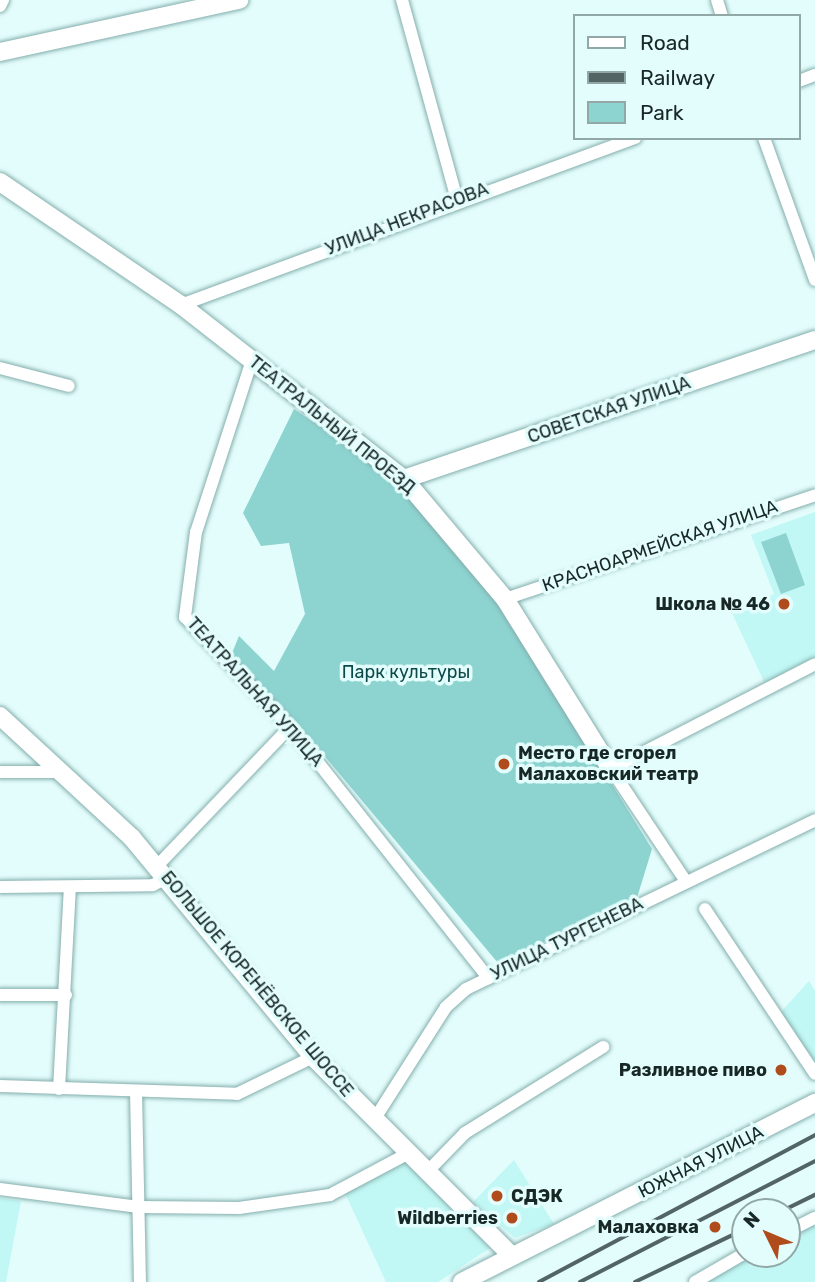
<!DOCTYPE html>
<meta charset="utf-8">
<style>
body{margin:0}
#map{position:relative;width:815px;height:1282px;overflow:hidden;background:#e3fdfc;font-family:Rubik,sans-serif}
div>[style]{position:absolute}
.built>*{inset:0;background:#c1f7f4}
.green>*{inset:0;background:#8dd4d1}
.roads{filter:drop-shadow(0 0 2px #84aeac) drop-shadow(0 0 2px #84aeac)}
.street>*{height:12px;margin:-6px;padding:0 6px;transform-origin:6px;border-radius:6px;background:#fff}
.secondary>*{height:18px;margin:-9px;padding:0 9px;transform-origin:9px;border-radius:9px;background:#fff}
.rail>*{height:3.5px;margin:-1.75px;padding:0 1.75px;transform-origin:1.75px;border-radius:1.75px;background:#526564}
.dots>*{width:19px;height:19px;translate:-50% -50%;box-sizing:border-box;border:4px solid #e3fdfc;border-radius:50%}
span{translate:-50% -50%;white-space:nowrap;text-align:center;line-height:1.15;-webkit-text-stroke:7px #e3fdfc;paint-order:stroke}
.street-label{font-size:18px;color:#172827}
.poi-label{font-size:18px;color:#172827;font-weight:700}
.right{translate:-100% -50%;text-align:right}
.left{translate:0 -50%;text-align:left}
.park-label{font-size:18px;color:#0c4a49}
.legend{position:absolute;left:573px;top:14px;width:228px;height:126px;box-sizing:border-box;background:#e3fdfc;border:2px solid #91a8a7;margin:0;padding:9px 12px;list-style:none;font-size:21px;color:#172827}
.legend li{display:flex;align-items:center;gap:14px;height:35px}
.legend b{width:35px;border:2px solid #91a8a7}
.north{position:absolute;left:731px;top:1198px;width:70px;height:70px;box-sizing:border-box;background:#e3fdfc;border:2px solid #91a8a7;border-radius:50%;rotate:313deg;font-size:19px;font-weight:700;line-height:28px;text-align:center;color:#172827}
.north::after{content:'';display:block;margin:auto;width:24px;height:32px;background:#b04b1c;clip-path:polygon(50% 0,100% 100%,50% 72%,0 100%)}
</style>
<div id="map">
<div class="built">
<i style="clip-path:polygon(815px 512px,815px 661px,765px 684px,732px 613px,774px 594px,751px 535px)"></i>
<i style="clip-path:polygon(809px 981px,815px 991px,815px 1064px,780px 1013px)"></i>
<i style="clip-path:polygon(405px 1160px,490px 1248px,438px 1282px,386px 1282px,345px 1193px)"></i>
<i style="clip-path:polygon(514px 1160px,554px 1224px,515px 1238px,473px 1202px)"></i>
<i style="clip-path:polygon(0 1198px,21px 1201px,6px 1282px,0 1282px)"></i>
<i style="clip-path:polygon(815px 1222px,815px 1282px,698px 1282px,748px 1254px,787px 1254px,787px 1236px)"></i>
</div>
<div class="green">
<i style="clip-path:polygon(294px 409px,384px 470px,443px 526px,503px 609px,652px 849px,636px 901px,498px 963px,307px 735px,230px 658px,239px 636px,274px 671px,305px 614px,289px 543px,261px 546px,243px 513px)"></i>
<i style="clip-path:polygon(786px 533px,805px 585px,781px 594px,761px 542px)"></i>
</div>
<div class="roads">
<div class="street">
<i style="left:402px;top:0;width:206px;rotate:74.6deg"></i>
<i style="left:717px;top:0;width:17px;rotate:73deg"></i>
<i style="left:0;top:6px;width:7px;rotate:-63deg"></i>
<i style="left:799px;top:81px;width:17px;rotate:-21deg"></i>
<i style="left:764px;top:138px;width:151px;rotate:70.2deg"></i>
<i style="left:181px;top:305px;width:484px;rotate:-20.2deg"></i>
<i style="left:252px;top:360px;width:181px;rotate:108deg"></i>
<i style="left:196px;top:532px;width:86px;rotate:97.4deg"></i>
<i style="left:185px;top:617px;width:152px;rotate:46.3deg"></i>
<i style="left:290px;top:727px;width:320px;rotate:51.7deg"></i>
<i style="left:0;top:368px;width:71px;rotate:14.6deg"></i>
<i style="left:505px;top:599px;width:327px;rotate:-18.5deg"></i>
<i style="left:0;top:772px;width:57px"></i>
<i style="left:158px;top:865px;width:191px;rotate:-46.3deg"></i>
<i style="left:685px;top:880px;width:133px;rotate:-123.7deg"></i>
<i style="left:611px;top:769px;width:229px;rotate:-27.2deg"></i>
<i style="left:0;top:887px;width:153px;rotate:-0.7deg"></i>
<i style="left:153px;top:885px;width:17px;rotate:-28deg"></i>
<i style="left:705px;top:909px;width:198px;rotate:56.3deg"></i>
<i style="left:0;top:995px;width:66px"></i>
<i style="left:0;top:1086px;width:237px;rotate:1.9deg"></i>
<i style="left:237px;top:1094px;width:85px;rotate:-26deg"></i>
<i style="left:59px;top:1089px;width:201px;rotate:-86.9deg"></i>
<i style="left:136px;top:1092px;width:190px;rotate:88.8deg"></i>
<i style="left:374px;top:1120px;width:134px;rotate:-57.5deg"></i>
<i style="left:446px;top:1007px;width:27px;rotate:-42deg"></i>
<i style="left:466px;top:989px;width:388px;rotate:-25.8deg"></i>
<i style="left:428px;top:1171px;width:53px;rotate:-45.8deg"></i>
<i style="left:465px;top:1133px;width:163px;rotate:-31.9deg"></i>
<i style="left:0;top:1189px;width:140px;rotate:7.4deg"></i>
<i style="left:139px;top:1207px;width:100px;rotate:0.6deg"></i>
<i style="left:239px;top:1208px;width:92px;rotate:-8.1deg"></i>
<i style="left:330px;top:1195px;width:89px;rotate:-28deg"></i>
<i style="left:787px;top:1232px;width:31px;rotate:-27deg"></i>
<i style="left:695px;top:1282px;width:58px;rotate:-30.1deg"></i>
</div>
<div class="secondary">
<i style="left:0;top:52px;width:245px;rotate:-12.3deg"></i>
<i style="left:0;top:182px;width:219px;rotate:34.2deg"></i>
<i style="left:181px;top:305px;width:283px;rotate:38deg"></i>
<i style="left:404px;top:479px;width:157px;rotate:49.9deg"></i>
<i style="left:505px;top:599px;width:200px;rotate:58.1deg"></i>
<i style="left:404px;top:479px;width:434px;rotate:-18.7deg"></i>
<i style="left:0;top:716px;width:180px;rotate:42.7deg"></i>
<i style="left:132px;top:838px;width:284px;rotate:50.4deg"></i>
<i style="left:313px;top:1057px;width:280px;rotate:45deg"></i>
<i style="left:462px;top:1282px;width:396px;rotate:-26.9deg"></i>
</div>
</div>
<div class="rail">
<i style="left:780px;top:1212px;width:39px;rotate:-26deg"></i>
<i style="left:539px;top:1282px;width:313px;rotate:-28deg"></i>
<i style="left:580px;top:1282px;width:264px;rotate:-27.2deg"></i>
<i style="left:635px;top:1282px;width:122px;rotate:-25.7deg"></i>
</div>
<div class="dots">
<i style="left:784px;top:604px;background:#b04b1c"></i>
<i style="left:504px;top:764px;background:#b04b1c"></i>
<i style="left:781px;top:1070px;background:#b04b1c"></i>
<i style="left:497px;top:1196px;background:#b04b1c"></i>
<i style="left:512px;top:1218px;background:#b04b1c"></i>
<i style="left:715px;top:1227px;background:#b04b1c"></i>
</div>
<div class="street-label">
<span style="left:407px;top:219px;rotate:-21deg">УЛИЦА НЕКРАСОВА</span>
<span style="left:609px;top:410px;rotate:-19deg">СОВЕТСКАЯ УЛИЦА</span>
<span style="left:332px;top:425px;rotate:39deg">ТЕАТРАЛЬНЫЙ ПРОЕЗД</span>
<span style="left:660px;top:546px;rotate:-19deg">КРАСНОАРМЕЙСКАЯ УЛИЦА</span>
<span style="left:255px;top:692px;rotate:48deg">ТЕАТРАЛЬНАЯ УЛИЦА</span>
<span style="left:567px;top:939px;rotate:-26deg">УЛИЦА ТУРГЕНЕВА</span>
<span style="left:257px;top:984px;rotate:50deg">БОЛЬШОЕ КОРЕНЁВСКОЕ ШОССЕ</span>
<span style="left:701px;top:1162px;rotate:-27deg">ЮЖНАЯ УЛИЦА</span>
</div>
<div class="poi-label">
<span class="right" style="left:770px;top:604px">Школа № 46</span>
<span class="left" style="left:518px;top:764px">Место где сгорел<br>Малаховский театр</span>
<span class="right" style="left:767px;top:1070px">Разливное пиво</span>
<span class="left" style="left:511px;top:1196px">СДЭК</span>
<span class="right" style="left:498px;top:1218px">Wildberries</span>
<span class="right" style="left:699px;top:1227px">Малаховка</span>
</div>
<div class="park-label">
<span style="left:406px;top:672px">Парк культуры</span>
</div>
<ul class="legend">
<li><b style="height:9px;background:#fff"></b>Road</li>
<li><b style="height:9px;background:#526564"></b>Railway</li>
<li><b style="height:19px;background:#8dd4d1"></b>Park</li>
</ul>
<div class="north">N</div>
</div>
